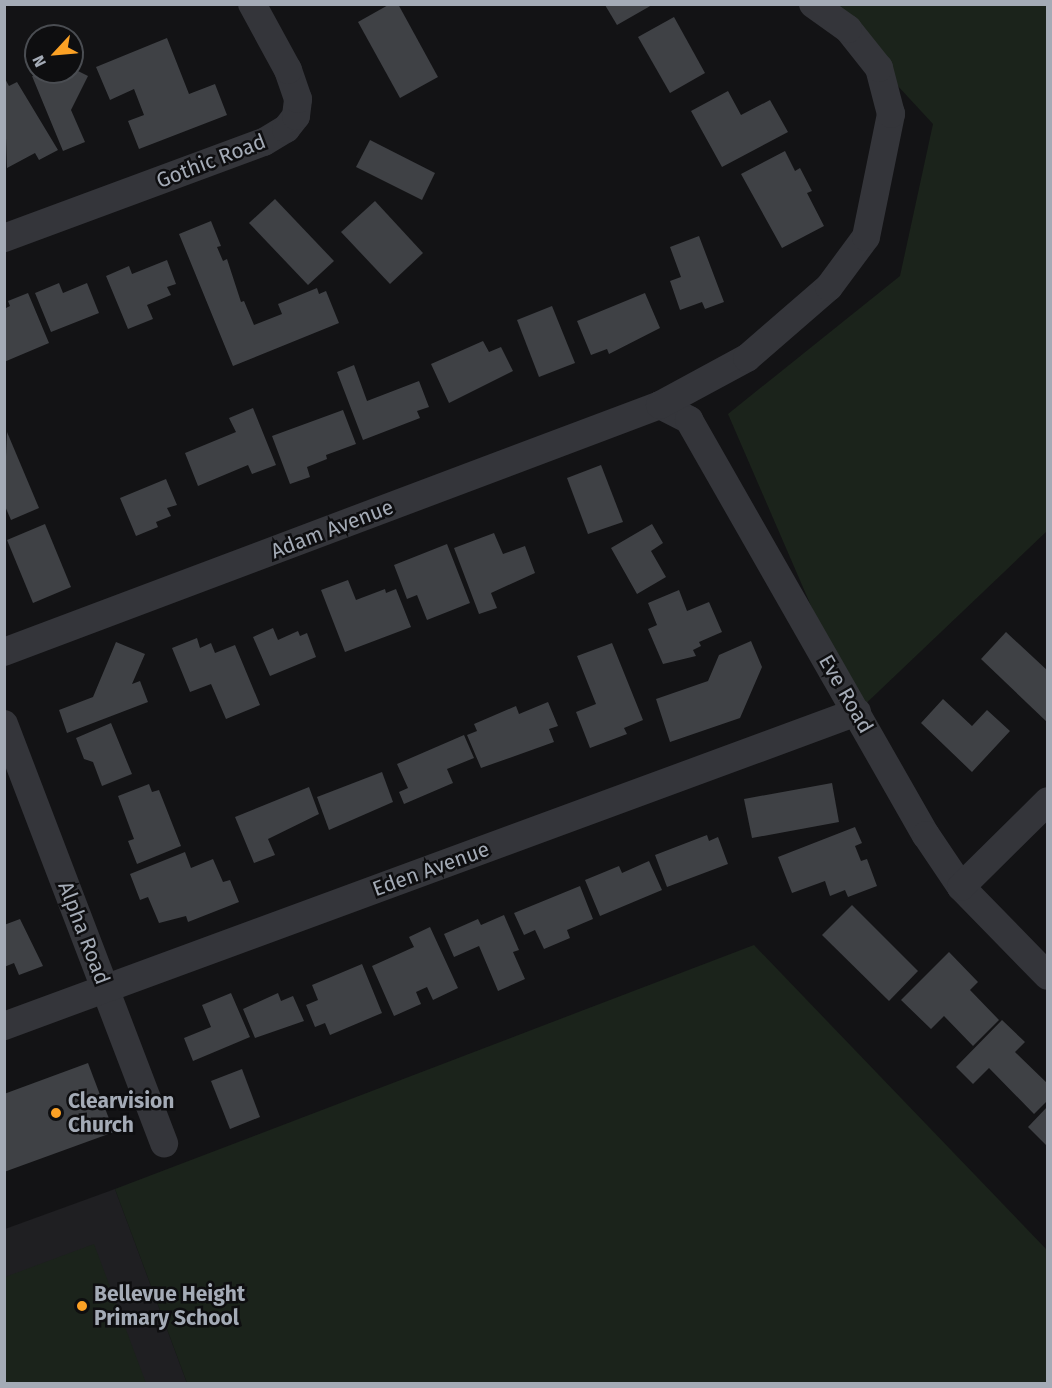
<!DOCTYPE html>
<style>
body{margin:0}
#map{position:relative;width:1052px;height:1388px;overflow:hidden;background:#131315;font-family:"Fira Sans",sans-serif}
div>[style]{position:absolute}
.built>*{inset:0;background:#1f1f22}
.green>*{inset:0;background:#1b231b}
.building>*{inset:0;background:#3f4145}
.minor>*{height:28px;margin:-14px;padding:0 14px;transform-origin:14px;border-radius:14px;background:#34353a}
.dots>*{width:16px;height:16px;translate:-50% -50%;box-sizing:border-box;border:3px solid #0e0e10;border-radius:50%}
span{translate:-50% -50%;white-space:nowrap;text-align:center;line-height:1.15;-webkit-text-stroke:5px #0e0e10;paint-order:stroke}
.street-label{font-size:21px;color:#a4abb6}
.poi-label{font-size:21px;color:#a4abb6;font-weight:700}
.left{translate:0 -50%;text-align:left}
.frame{position:absolute;inset:0;border:6px solid #a4abb6;pointer-events:none}
.north{position:absolute;left:24px;top:24px;width:60px;height:60px;box-sizing:border-box;background:#0e0e10;border:2px solid #4a4d52;border-radius:50%;rotate:244deg;font-size:16px;font-weight:700;line-height:24px;text-align:center;color:#a4abb6}
.north::after{content:'';display:block;margin:auto;width:21px;height:27px;background:#fba125;clip-path:polygon(50% 0,100% 100%,50% 72%,0 100%)}
</style>
<div id="map">
<div class="built">
<i style="clip-path:polygon(115px 1189px,187px 1383px,5px 1384px,5px 1229px)"></i>
</div>
<div class="green">
<i style="clip-path:polygon(823px 5px,1047px 5px,1047px 531px,857px 712px,728px 414px,900px 276px,933px 124px)"></i>
<i style="clip-path:polygon(754px 945px,1047px 1250px,1047px 1383px,187px 1383px,115px 1189px)"></i>
<i style="clip-path:polygon(94px 1244px,146px 1383px,5px 1383px,5px 1277px)"></i>
</div>
<div class="building">
<i style="clip-path:polygon(390px 4px,398px 4px,438px 77px,400px 98px,358px 22px)"></i>
<i style="clip-path:polygon(605px 5px,652px 5px,617px 25px)"></i>
<i style="clip-path:polygon(674px 17px,705px 73px,670px 93px,638px 37px)"></i>
<i style="clip-path:polygon(167px 38px,189px 94px,215px 84px,227px 115px,139px 149px,128px 121px,144px 115px,134px 89px,110px 100px,96px 67px)"></i>
<i style="clip-path:polygon(72px 68px,88px 76px,71px 110px,85px 142px,63px 151px,32px 76px,54px 72px,58px 83px,64px 72px,72px 72px)"></i>
<i style="clip-path:polygon(4px 77px,9px 86px,17px 82px,58px 150px,39px 160px,35px 153px,7px 168px)"></i>
<i style="clip-path:polygon(728px 91px,741px 115px,770px 100px,788px 132px,722px 167px,691px 111px)"></i>
<i style="clip-path:polygon(370px 140px,435px 173px,422px 200px,356px 167px)"></i>
<i style="clip-path:polygon(785px 151px,795px 171px,800px 168px,812px 191px,807px 193px,824px 226px,782px 248px,741px 174px)"></i>
<i style="clip-path:polygon(275px 199px,334px 261px,308px 285px,249px 223px)"></i>
<i style="clip-path:polygon(375px 201px,423px 253px,390px 284px,341px 232px)"></i>
<i style="clip-path:polygon(211px 221px,221px 246px,217px 247px,223px 261px,227px 259px,241px 302px,244px 301px,254px 325px,282px 314px,278px 304px,317px 288px,319px 294px,326px 291px,339px 323px,233px 366px,179px 234px)"></i>
<i style="clip-path:polygon(699px 236px,724px 302px,705px 309px,702px 302px,680px 310px,670px 281px,681px 277px,670px 247px)"></i>
<i style="clip-path:polygon(167px 260px,176px 284px,167px 287px,171px 295px,147px 305px,153px 319px,128px 329px,106px 276px,129px 266px,132px 274px)"></i>
<i style="clip-path:polygon(59px 283px,63px 293px,87px 283px,99px 313px,51px 332px,35px 293px)"></i>
<i style="clip-path:polygon(28px 293px,49px 343px,4px 362px,4px 309px,10px 306px,8px 301px)"></i>
<i style="clip-path:polygon(645px 293px,660px 328px,609px 354px,607px 349px,591px 355px,577px 321px)"></i>
<i style="clip-path:polygon(552px 306px,575px 363px,539px 377px,517px 320px)"></i>
<i style="clip-path:polygon(483px 341px,489px 352px,501px 347px,513px 371px,449px 403px,431px 364px)"></i>
<i style="clip-path:polygon(354px 365px,367px 401px,419px 381px,429px 407px,417px 411px,420px 418px,363px 440px,337px 372px)"></i>
<i style="clip-path:polygon(253px 408px,276px 465px,252px 474px,248px 465px,198px 486px,185px 453px,236px 432px,229px 418px)"></i>
<i style="clip-path:polygon(343px 410px,356px 444px,326px 455px,327px 459px,307px 467px,310px 477px,290px 484px,272px 436px)"></i>
<i style="clip-path:polygon(7px 432px,39px 508px,11px 520px,4px 504px)"></i>
<i style="clip-path:polygon(601px 465px,623px 522px,588px 534px,567px 478px)"></i>
<i style="clip-path:polygon(166px 479px,177px 505px,167px 508px,171px 516px,156px 522px,158px 527px,136px 536px,120px 498px)"></i>
<i style="clip-path:polygon(45px 524px,71px 587px,33px 603px,7px 540px)"></i>
<i style="clip-path:polygon(652px 524px,663px 543px,651px 551px,666px 577px,637px 594px,611px 548px)"></i>
<i style="clip-path:polygon(494px 533px,503px 554px,525px 546px,535px 573px,491px 593px,497px 608px,479px 614px,454px 548px)"></i>
<i style="clip-path:polygon(447px 544px,470px 603px,427px 620px,417px 595px,407px 599px,394px 565px)"></i>
<i style="clip-path:polygon(348px 580px,356px 600px,385px 589px,386px 593px,396px 589px,411px 627px,345px 652px,321px 590px)"></i>
<i style="clip-path:polygon(679px 590px,687px 611px,709px 602px,722px 632px,699px 642px,701px 646px,693px 650px,696px 656px,663px 664px,648px 629px,657px 625px,648px 603px)"></i>
<i style="clip-path:polygon(273px 628px,278px 640px,298px 631px,300px 636px,307px 633px,316px 657px,270px 676px,253px 637px)"></i>
<i style="clip-path:polygon(1006px 632px,1048px 671px,1048px 723px,981px 659px)"></i>
<i style="clip-path:polygon(197px 638px,200px 648px,211px 643px,215px 653px,235px 645px,260px 705px,226px 719px,211px 684px,190px 692px,172px 648px)"></i>
<i style="clip-path:polygon(751px 641px,762px 667px,740px 718px,670px 742px,656px 699px,708px 681px,719px 655px)"></i>
<i style="clip-path:polygon(116px 642px,145px 654px,132px 684px,140px 681px,148px 702px,67px 733px,59px 710px,93px 697px)"></i>
<i style="clip-path:polygon(612px 643px,643px 720px,624px 728px,627px 734px,590px 748px,576px 712px,596px 704px,577px 656px)"></i>
<i style="clip-path:polygon(943px 699px,972px 726px,987px 710px,1010px 731px,972px 772px,921px 723px)"></i>
<i style="clip-path:polygon(548px 702px,558px 726px,549px 729px,554px 742px,481px 768px,467px 735px,477px 731px,474px 724px,516px 706px,519px 714px)"></i>
<i style="clip-path:polygon(111px 723px,132px 774px,102px 786px,93px 762px,84px 759px,76px 738px)"></i>
<i style="clip-path:polygon(464px 735px,474px 758px,447px 769px,453px 783px,404px 804px,399px 792px,408px 788px,397px 764px)"></i>
<i style="clip-path:polygon(382px 772px,393px 802px,329px 830px,317px 797px)"></i>
<i style="clip-path:polygon(832px 783px,839px 822px,752px 838px,744px 799px)"></i>
<i style="clip-path:polygon(149px 784px,152px 792px,159px 790px,181px 846px,137px 864px,128px 841px,134px 839px,118px 796px)"></i>
<i style="clip-path:polygon(309px 787px,319px 814px,268px 839px,275px 855px,254px 863px,235px 817px)"></i>
<i style="clip-path:polygon(855px 827px,862px 843px,855px 846px,861px 861px,867px 859px,877px 886px,848px 897px,845px 890px,830px 896px,825px 881px,792px 893px,778px 857px)"></i>
<i style="clip-path:polygon(707px 835px,709px 841px,718px 837px,728px 864px,667px 887px,655px 855px)"></i>
<i style="clip-path:polygon(185px 852px,191px 868px,213px 859px,223px 882px,230px 880px,239px 902px,188px 922px,186px 916px,159px 923px,148px 897px,140px 900px,130px 874px)"></i>
<i style="clip-path:polygon(649px 861px,662px 890px,600px 916px,585px 880px,619px 866px,622px 873px)"></i>
<i style="clip-path:polygon(580px 886px,593px 919px,567px 930px,570px 938px,544px 949px,535px 930px,524px 935px,514px 913px)"></i>
<i style="clip-path:polygon(852px 905px,918px 971px,889px 1001px,822px 935px)"></i>
<i style="clip-path:polygon(504px 915px,519px 950px,513px 952px,525px 979px,498px 991px,479px 946px,454px 957px,444px 934px,478px 919px,481px 925px)"></i>
<i style="clip-path:polygon(20px 919px,43px 966px,19px 975px,14px 963px,4px 967px,4px 925px)"></i>
<i style="clip-path:polygon(430px 927px,458px 988px,433px 1000px,427px 987px,416px 992px,421px 1004px,394px 1016px,372px 966px,414px 947px,409px 937px)"></i>
<i style="clip-path:polygon(949px 952px,978px 982px,970px 990px,999px 1020px,973px 1046px,944px 1016px,931px 1029px,901px 1000px)"></i>
<i style="clip-path:polygon(362px 964px,382px 1013px,330px 1035px,325px 1023px,315px 1027px,306px 1005px,318px 1000px,312px 985px)"></i>
<i style="clip-path:polygon(231px 993px,250px 1037px,193px 1061px,184px 1038px,211px 1027px,202px 1005px)"></i>
<i style="clip-path:polygon(278px 993px,281px 1001px,293px 996px,304px 1021px,255px 1038px,243px 1009px)"></i>
<i style="clip-path:polygon(1002px 1020px,1025px 1042px,1015px 1052px,1048px 1084px,1048px 1100px,1034px 1114px,989px 1068px,973px 1084px,956px 1067px)"></i>
<i style="clip-path:polygon(88px 1063px,114px 1132px,4px 1172px,4px 1094px)"></i>
<i style="clip-path:polygon(242px 1069px,260px 1117px,230px 1129px,211px 1081px)"></i>
<i style="clip-path:polygon(1048px 1106px,1048px 1147px,1028px 1127px)"></i>
</div>
<div class="minor">
<i style="left:4px;top:238px;width:277px;rotate:-20.3deg"></i>
<i style="left:264px;top:142px;width:26px;rotate:-31deg"></i>
<i style="left:286px;top:129px;width:16px;rotate:-52deg"></i>
<i style="left:296px;top:116px;width:17px;rotate:-83deg"></i>
<i style="left:298px;top:99px;width:31px;rotate:-109deg"></i>
<i style="left:288px;top:70px;width:75px;rotate:-118.6deg"></i>
<i style="left:660px;top:405px;width:33px;rotate:27deg"></i>
<i style="left:689px;top:420px;width:478px;rotate:60.3deg"></i>
<i style="left:926px;top:835px;width:63px;rotate:56.1deg"></i>
<i style="left:961px;top:887px;width:124px;rotate:45.7deg"></i>
<i style="left:4px;top:652px;width:701px;rotate:-20.63deg"></i>
<i style="left:660px;top:405px;width:99px;rotate:-28.4deg"></i>
<i style="left:747px;top:358px;width:108px;rotate:-40.9deg"></i>
<i style="left:829px;top:287px;width:62px;rotate:-53.5deg"></i>
<i style="left:866px;top:237px;width:126px;rotate:-78.5deg"></i>
<i style="left:891px;top:114px;width:48px;rotate:-104.6deg"></i>
<i style="left:879px;top:68px;width:50px;rotate:-128.5deg"></i>
<i style="left:848px;top:29px;width:43px;rotate:-144.5deg"></i>
<i style="left:4px;top:724px;width:449px;rotate:69.1deg"></i>
<i style="left:961px;top:887px;width:122px;rotate:-44.7deg"></i>
<i style="left:4px;top:1026px;width:909px;rotate:-20.21deg"></i>
</div>
<div class="dots">
<i style="left:56px;top:1113px;background:#fba125"></i>
<i style="left:82px;top:1306px;background:#fba125"></i>
</div>
<div class="street-label">
<span style="left:211px;top:161px;rotate:-21deg">Gothic Road</span>
<span style="left:332px;top:529px;rotate:-21deg">Adam Avenue</span>
<span style="left:846px;top:694px;rotate:60deg">Eve Road</span>
<span style="left:431px;top:869px;rotate:-20deg">Eden Avenue</span>
<span style="left:84px;top:933px;rotate:69deg">Alpha Road</span>
</div>
<div class="poi-label">
<span class="left" style="left:68px;top:1113px">Clearvision<br>Church</span>
<span class="left" style="left:94px;top:1306px">Bellevue Height<br>Primary School</span>
</div>
<div class="frame"></div>
<div class="north">N</div>
</div>
